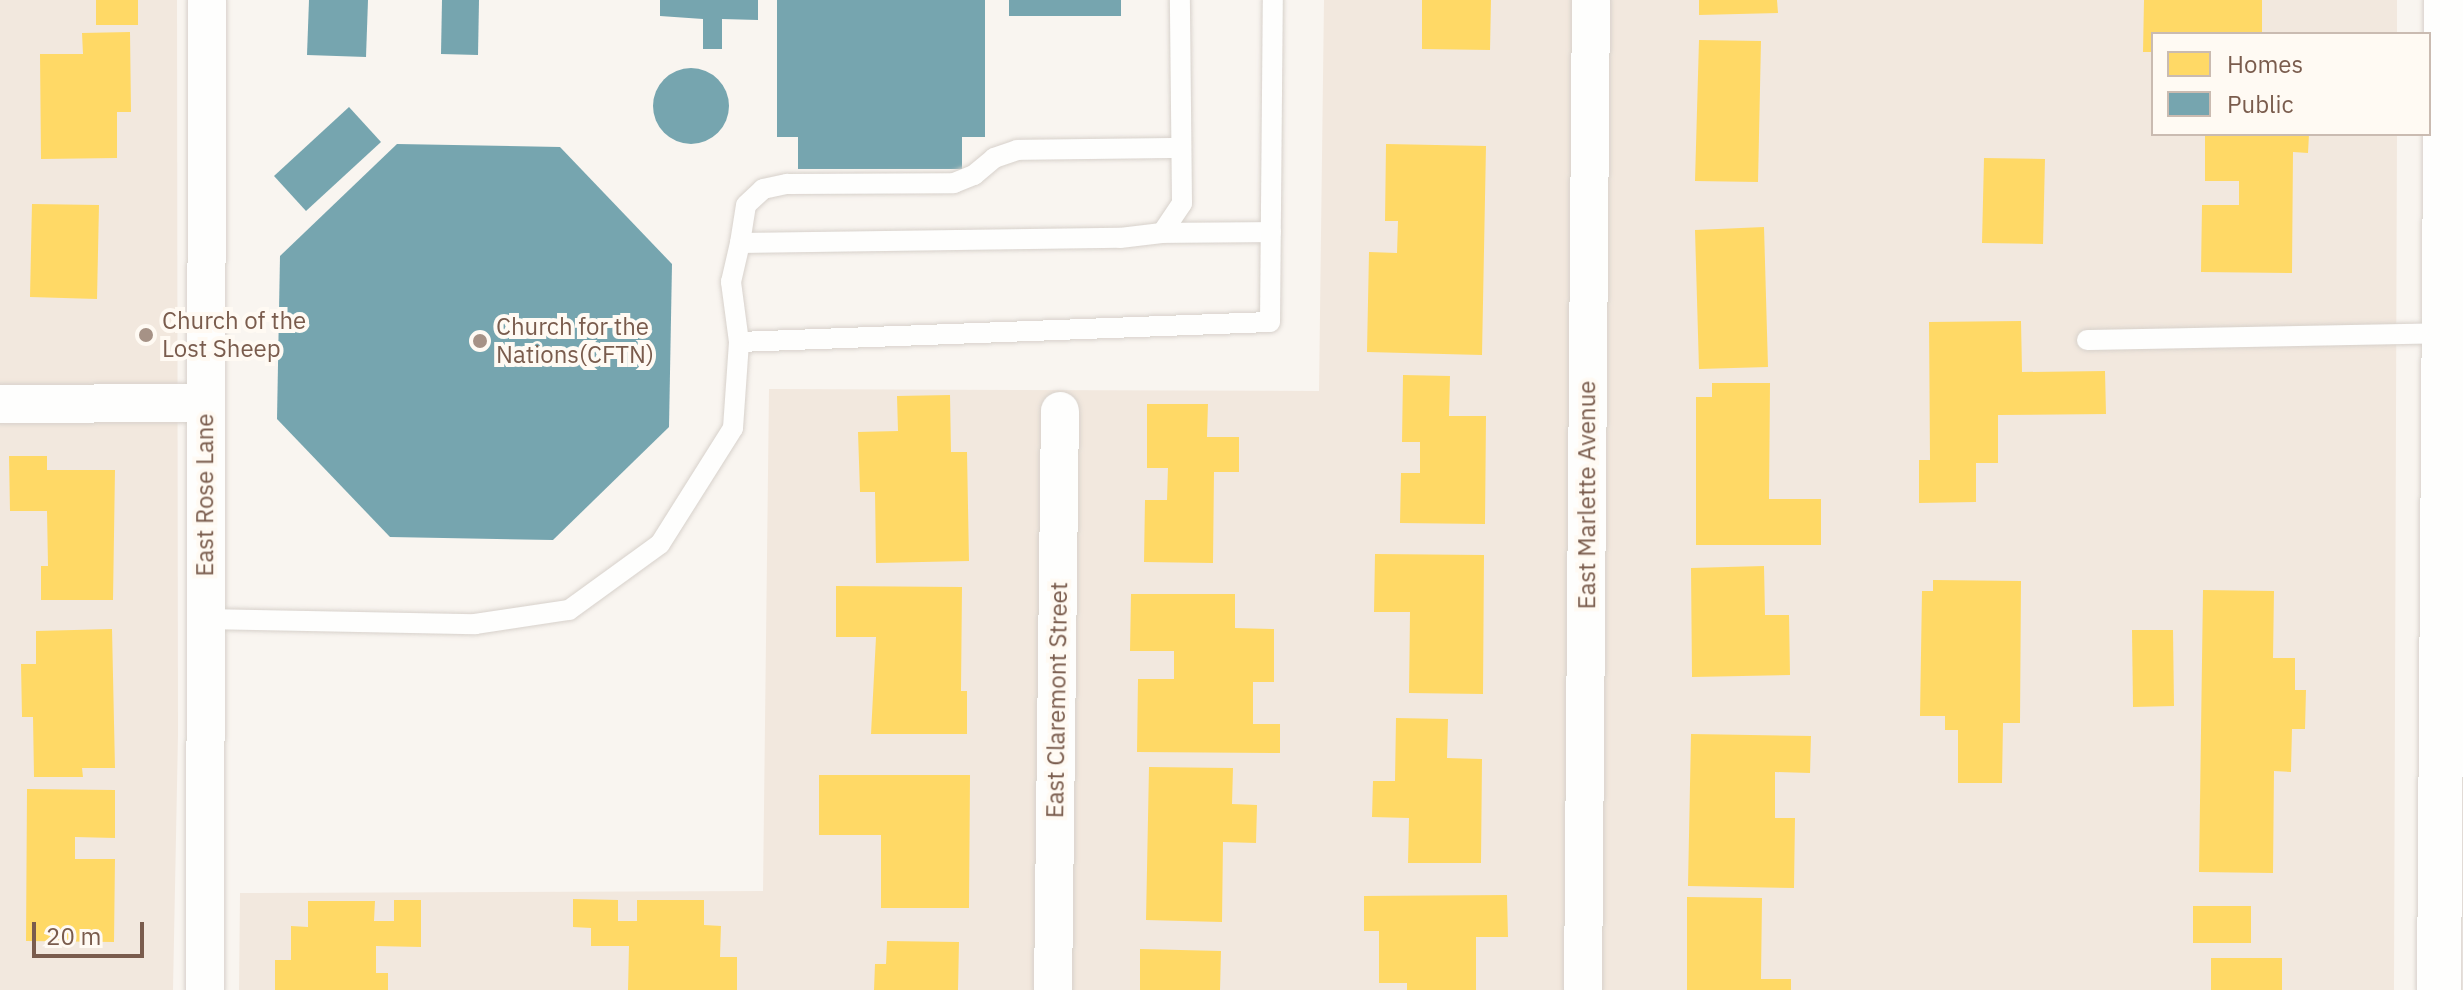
<!DOCTYPE html>
<style>
body{margin:0}
#map{position:relative;width:2463px;height:990px;overflow:hidden;background:#f9f5f0;font-family:"IBM Plex Sans",sans-serif}
div>[style]{position:absolute}
.residential>*{inset:0;background:#f2e8de}
.homes>*{inset:0;background:#ffd966}
.public>*{inset:0;background:#76a5af}
.round{border-radius:50%}
.roads{filter:drop-shadow(0 0 2px #d7d1cb) drop-shadow(0 0 2px #d7d1cb)}
.service>*{height:20px;margin:-10px;padding:0 10px;transform-origin:10px;border-radius:10px;background:#fefefd}
.minor>*{height:38px;margin:-19px;padding:0 19px;transform-origin:19px;border-radius:19px;background:#fefefd}
.tertiary>*{height:44px;margin:-22px;padding:0 22px;transform-origin:22px;border-radius:22px;background:#fefefd}
.dots>*{width:22px;height:22px;translate:-50% -50%;box-sizing:border-box;border:4px solid #fffaf3;border-radius:50%}
span{translate:-50% -50%;white-space:nowrap;text-align:center;line-height:1.15;-webkit-text-stroke:8px #fffaf3;paint-order:stroke}
.poi-label{font-size:24px;color:#7a5c4d}
.left{translate:0 -50%;text-align:left}
.street-label{font-size:24px;color:#7a5c4d}
.legend{position:absolute;left:2151px;top:32px;width:280px;height:104px;box-sizing:border-box;background:#fffaf3;border:2px solid #cabbb1;margin:0;padding:10px 14px;list-style:none;font-size:24px;color:#7a5c4d}
.legend li{display:flex;align-items:center;gap:16px;height:40px}
.legend b{width:40px;border:2px solid #cabbb1}
.scale{position:absolute;left:32px;top:922px;width:112px;height:36px;box-sizing:border-box;border:4px solid #7a5c4d;border-top:0;padding-left:10px;font-size:24px;line-height:28px;white-space:nowrap;color:#7a5c4d;-webkit-text-stroke:6px #fffaf3;paint-order:stroke}
</style>
<div id="map">
<div class="residential">
<i style="clip-path:polygon(0 0,177px 0,178px 735px,173px 990px,0 990px)"></i>
<i style="clip-path:polygon(1324px 0,2397px 0,2397px 34px,2153px 34px,2153px 134px,2397px 134px,2394px 990px,239px 990px,240px 893px,763px 891px,769px 389px,1319px 391px)"></i>
</div>
<div class="homes">
<i style="clip-path:polygon(96px 0,138px 0,138px 25px,96px 25px)"></i>
<i style="clip-path:polygon(1422px 0,1491px 0,1490px 50px,1422px 49px)"></i>
<i style="clip-path:polygon(1699px 0,1777px 0,1778px 13px,1699px 15px)"></i>
<i style="clip-path:polygon(2144px 0,2262px 0,2262px 34px,2153px 34px,2153px 52px,2143px 52px)"></i>
<i style="clip-path:polygon(130px 32px,131px 112px,117px 112px,117px 158px,41px 159px,40px 54px,83px 54px,82px 33px)"></i>
<i style="clip-path:polygon(1699px 40px,1761px 41px,1758px 182px,1695px 181px)"></i>
<i style="clip-path:polygon(2205px 134px,2309px 134px,2308px 153px,2293px 152px,2292px 273px,2201px 272px,2202px 205px,2239px 205px,2239px 181px,2205px 181px)"></i>
<i style="clip-path:polygon(1386px 144px,1486px 146px,1482px 355px,1367px 352px,1369px 252px,1397px 253px,1398px 221px,1385px 221px)"></i>
<i style="clip-path:polygon(1984px 158px,2045px 159px,2043px 244px,1982px 243px)"></i>
<i style="clip-path:polygon(32px 204px,99px 205px,97px 299px,30px 297px)"></i>
<i style="clip-path:polygon(1764px 227px,1768px 367px,1699px 369px,1695px 230px)"></i>
<i style="clip-path:polygon(2021px 321px,2022px 372px,2105px 371px,2106px 414px,1998px 415px,1998px 463px,1976px 463px,1976px 502px,1919px 503px,1919px 460px,1930px 460px,1929px 322px)"></i>
<i style="clip-path:polygon(1403px 375px,1450px 376px,1449px 416px,1486px 416px,1485px 524px,1400px 523px,1401px 473px,1420px 473px,1420px 442px,1402px 442px)"></i>
<i style="clip-path:polygon(1712px 383px,1770px 383px,1769px 499px,1821px 499px,1821px 545px,1696px 545px,1696px 397px,1712px 397px)"></i>
<i style="clip-path:polygon(950px 395px,951px 452px,967px 452px,969px 561px,876px 563px,875px 492px,860px 492px,858px 432px,898px 431px,897px 396px)"></i>
<i style="clip-path:polygon(1147px 404px,1208px 404px,1207px 437px,1239px 437px,1239px 472px,1214px 472px,1213px 563px,1144px 562px,1145px 500px,1167px 500px,1168px 468px,1147px 468px)"></i>
<i style="clip-path:polygon(9px 456px,47px 456px,47px 470px,115px 470px,113px 600px,41px 600px,41px 566px,48px 566px,47px 511px,10px 511px)"></i>
<i style="clip-path:polygon(1375px 554px,1484px 555px,1483px 694px,1409px 693px,1410px 612px,1374px 612px)"></i>
<i style="clip-path:polygon(1764px 566px,1765px 615px,1789px 615px,1790px 675px,1692px 677px,1691px 568px)"></i>
<i style="clip-path:polygon(1933px 580px,2021px 581px,2020px 723px,2003px 723px,2002px 783px,1958px 783px,1958px 730px,1945px 730px,1945px 716px,1920px 716px,1922px 591px,1933px 591px)"></i>
<i style="clip-path:polygon(836px 586px,962px 587px,961px 691px,967px 691px,967px 734px,871px 734px,876px 637px,836px 637px)"></i>
<i style="clip-path:polygon(2203px 590px,2274px 591px,2273px 658px,2295px 658px,2295px 690px,2306px 690px,2305px 729px,2292px 729px,2291px 772px,2274px 771px,2273px 873px,2199px 872px)"></i>
<i style="clip-path:polygon(1131px 594px,1235px 594px,1235px 628px,1274px 629px,1274px 682px,1253px 682px,1253px 724px,1280px 724px,1280px 753px,1137px 752px,1138px 679px,1174px 679px,1174px 651px,1130px 651px)"></i>
<i style="clip-path:polygon(112px 629px,115px 768px,82px 768px,83px 777px,34px 777px,33px 717px,22px 717px,21px 664px,36px 664px,36px 631px)"></i>
<i style="clip-path:polygon(2132px 630px,2173px 630px,2174px 706px,2133px 707px)"></i>
<i style="clip-path:polygon(1396px 718px,1448px 719px,1447px 758px,1482px 759px,1481px 863px,1408px 863px,1409px 818px,1372px 817px,1373px 781px,1395px 781px)"></i>
<i style="clip-path:polygon(1691px 734px,1811px 736px,1810px 773px,1775px 772px,1775px 818px,1795px 818px,1794px 888px,1688px 886px)"></i>
<i style="clip-path:polygon(1149px 767px,1233px 768px,1232px 804px,1257px 805px,1256px 843px,1223px 842px,1222px 922px,1146px 920px)"></i>
<i style="clip-path:polygon(819px 775px,970px 775px,969px 908px,881px 908px,881px 835px,819px 835px)"></i>
<i style="clip-path:polygon(27px 789px,115px 790px,115px 838px,75px 837px,75px 859px,115px 859px,114px 942px,26px 941px)"></i>
<i style="clip-path:polygon(1507px 895px,1508px 937px,1476px 937px,1476px 990px,1407px 990px,1407px 983px,1379px 983px,1379px 931px,1364px 931px,1364px 896px)"></i>
<i style="clip-path:polygon(1687px 897px,1762px 898px,1761px 979px,1791px 979px,1791px 990px,1687px 990px)"></i>
<i style="clip-path:polygon(573px 899px,618px 900px,618px 921px,637px 921px,637px 900px,704px 900px,704px 925px,721px 926px,720px 957px,737px 957px,737px 990px,628px 990px,629px 946px,591px 946px,591px 928px,573px 927px)"></i>
<i style="clip-path:polygon(394px 900px,421px 900px,421px 947px,376px 946px,376px 973px,388px 973px,388px 990px,275px 990px,275px 960px,291px 960px,291px 926px,308px 927px,308px 901px,375px 901px,374px 921px,394px 921px)"></i>
<i style="clip-path:polygon(2193px 906px,2251px 906px,2251px 943px,2193px 943px)"></i>
<i style="clip-path:polygon(887px 941px,959px 942px,958px 990px,874px 990px,875px 964px,886px 964px)"></i>
<i style="clip-path:polygon(1140px 949px,1221px 951px,1220px 990px,1140px 990px)"></i>
<i style="clip-path:polygon(2211px 958px,2282px 958px,2282px 990px,2211px 990px)"></i>
</div>
<div class="public">
<i style="clip-path:polygon(309px 0,368px 0,366px 57px,307px 55px)"></i>
<i style="clip-path:polygon(442px 0,479px 0,478px 55px,441px 54px)"></i>
<i style="clip-path:polygon(660px 0,758px 0,758px 20px,722px 19px,722px 49px,703px 49px,703px 19px,660px 16px)"></i>
<i style="clip-path:polygon(777px 0,985px 0,985px 137px,962px 137px,962px 169px,798px 169px,798px 137px,777px 137px)"></i>
<i style="clip-path:polygon(1009px 0,1121px 0,1121px 16px,1009px 16px)"></i>
<i class="round" style="left:653px;top:68px;width:76px;height:76px"></i>
<i style="clip-path:polygon(349px 107px,381px 142px,306px 211px,274px 176px)"></i>
<i style="clip-path:polygon(397px 144px,560px 147px,672px 264px,669px 427px,553px 540px,390px 537px,277px 419px,280px 256px)"></i>
</div>
<div class="roads">
<div class="service">
<i style="left:1162px;top:233px;width:109px;rotate:-0.5deg"></i>
<i style="left:740px;top:243px;width:38px;rotate:-81deg"></i>
<i style="left:746px;top:205px;width:23px;rotate:-43deg"></i>
<i style="left:763px;top:189px;width:25px;rotate:-12deg"></i>
<i style="left:787px;top:184px;width:167px;rotate:-0.3deg"></i>
<i style="left:954px;top:183px;width:22px;rotate:-22deg"></i>
<i style="left:974px;top:175px;width:26px;rotate:-40deg"></i>
<i style="left:994px;top:158px;width:24px;rotate:-19deg"></i>
<i style="left:1017px;top:150px;width:164px;rotate:-0.7deg"></i>
<i style="left:2087px;top:340px;width:358px;rotate:-1.1deg"></i>
<i style="left:739px;top:342px;width:531px;rotate:-2.16deg"></i>
<i style="left:1270px;top:322px;width:322px;rotate:-89.5deg"></i>
<i style="left:204px;top:619px;width:271px;rotate:1.1deg"></i>
<i style="left:475px;top:624px;width:95px;rotate:-8.5deg"></i>
<i style="left:569px;top:610px;width:112px;rotate:-36deg"></i>
<i style="left:660px;top:544px;width:137px;rotate:-57.8deg"></i>
<i style="left:733px;top:428px;width:86px;rotate:-86deg"></i>
<i style="left:739px;top:342px;width:61px;rotate:-97.6deg"></i>
<i style="left:731px;top:282px;width:40px;rotate:-77deg"></i>
<i style="left:740px;top:243px;width:380px;rotate:-0.8deg"></i>
<i style="left:1120px;top:238px;width:42px;rotate:-6.8deg"></i>
<i style="left:1162px;top:233px;width:36px;rotate:-56deg"></i>
<i style="left:1182px;top:203px;width:203px;rotate:-90.6deg"></i>
</div>
<div class="minor">
<i style="left:0;top:404px;width:205px;rotate:-0.3deg"></i>
<i style="left:205px;top:990px;width:990px;rotate:-89.88deg"></i>
<i style="left:1053px;top:990px;width:579px;rotate:-89.31deg"></i>
<i style="left:1583px;top:990px;width:990px;rotate:-89.54deg"></i>
</div>
<div class="tertiary">
<i style="left:2439px;top:990px;width:990px;rotate:-89.59deg"></i>
</div>
</div>
<div class="dots">
<i style="left:146px;top:335px;background:#a69286"></i>
<i style="left:480px;top:341px;background:#a69286"></i>
</div>
<div class="poi-label">
<span class="left" style="left:162px;top:335px">Church of the<br>Lost Sheep</span>
<span class="left" style="left:496px;top:341px">Church for the<br>Nations(CFTN)</span>
</div>
<div class="street-label">
<span style="left:205px;top:495px;rotate:-90deg">East Rose Lane</span>
<span style="left:1587px;top:495px;rotate:-90deg">East Marlette Avenue</span>
<span style="left:1057px;top:700px;rotate:-89deg">East Claremont Street</span>
</div>
<ul class="legend">
<li><b style="height:22px;background:#ffd966"></b>Homes</li>
<li><b style="height:22px;background:#76a5af"></b>Public</li>
</ul>
<div class="scale">20 m</div>
</div>
